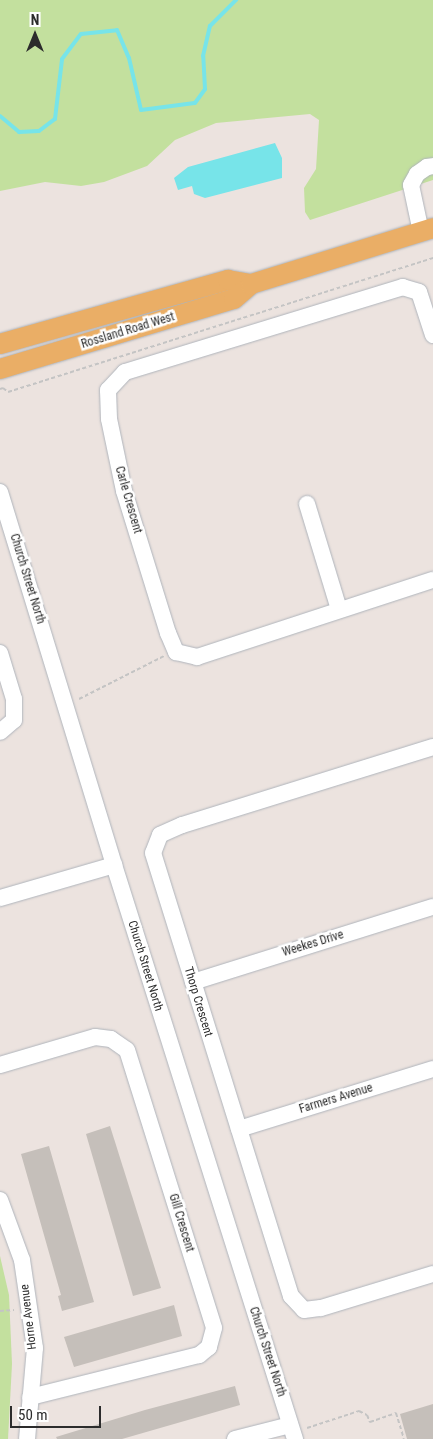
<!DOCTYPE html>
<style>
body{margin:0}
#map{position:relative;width:433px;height:1439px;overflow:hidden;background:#ece3df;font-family:"Roboto Condensed",sans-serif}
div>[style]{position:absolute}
.green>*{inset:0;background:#c3e09e}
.water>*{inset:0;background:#77e4e9}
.stream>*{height:4px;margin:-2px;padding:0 2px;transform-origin:2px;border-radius:2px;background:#77e4e9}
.building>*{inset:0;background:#c5bfba}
.path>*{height:2px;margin-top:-1px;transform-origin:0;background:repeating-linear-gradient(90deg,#c4c4c4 0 4px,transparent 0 6.5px)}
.roads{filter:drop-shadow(0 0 1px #afb4bb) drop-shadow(0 0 1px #afb4bb)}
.minor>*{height:16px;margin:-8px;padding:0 8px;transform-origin:8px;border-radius:8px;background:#fff}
.major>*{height:20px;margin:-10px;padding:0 10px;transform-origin:10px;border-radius:10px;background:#eaae66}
span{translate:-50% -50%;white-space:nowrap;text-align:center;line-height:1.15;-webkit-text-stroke:5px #fff;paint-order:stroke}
.street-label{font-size:12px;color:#2c2c2c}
.north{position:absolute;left:10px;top:10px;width:50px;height:50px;-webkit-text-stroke:4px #fff;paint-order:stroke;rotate:0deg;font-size:14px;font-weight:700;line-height:20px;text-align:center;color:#2c2c2c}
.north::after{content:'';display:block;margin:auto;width:18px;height:22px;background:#2c2c2c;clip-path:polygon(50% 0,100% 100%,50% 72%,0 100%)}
.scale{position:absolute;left:10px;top:1406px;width:91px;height:22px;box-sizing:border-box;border:2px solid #2c2c2c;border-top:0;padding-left:6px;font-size:15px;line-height:18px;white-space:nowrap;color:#2c2c2c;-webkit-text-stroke:4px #fff;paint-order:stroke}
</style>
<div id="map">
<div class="green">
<i style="clip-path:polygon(0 0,433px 0,433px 180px,310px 220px,305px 212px,304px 188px,316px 169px,319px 120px,310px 114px,216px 123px,175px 140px,147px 166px,104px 182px,81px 186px,45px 182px,0 191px)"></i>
<i style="clip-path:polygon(0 1256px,9px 1295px,12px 1364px,8px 1439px,0 1439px)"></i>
</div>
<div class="water">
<i style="clip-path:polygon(275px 143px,282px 158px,282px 178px,205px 198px,194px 194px,192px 186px,178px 190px,174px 178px,188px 167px)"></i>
</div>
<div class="stream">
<i style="left:0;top:116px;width:25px;rotate:40deg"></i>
<i style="left:19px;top:132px;width:20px;rotate:-3deg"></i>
<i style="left:39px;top:131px;width:20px;rotate:-37deg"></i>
<i style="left:55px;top:119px;width:60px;rotate:-83.3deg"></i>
<i style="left:62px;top:59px;width:31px;rotate:-53deg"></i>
<i style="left:81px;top:34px;width:36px;rotate:-6deg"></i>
<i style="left:117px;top:30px;width:30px;rotate:67deg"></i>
<i style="left:129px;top:58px;width:53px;rotate:77deg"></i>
<i style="left:141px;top:110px;width:54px;rotate:-7.4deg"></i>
<i style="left:195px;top:103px;width:17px;rotate:-54deg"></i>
<i style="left:205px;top:89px;width:33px;rotate:-93deg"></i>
<i style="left:203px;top:56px;width:31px;rotate:-77deg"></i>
<i style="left:210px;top:26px;width:37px;rotate:-45deg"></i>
</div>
<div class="building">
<i style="clip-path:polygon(110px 1126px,161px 1288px,133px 1296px,86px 1134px)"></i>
<i style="clip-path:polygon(49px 1146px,94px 1302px,62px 1311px,58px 1296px,61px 1295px,21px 1154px)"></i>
<i style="clip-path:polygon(174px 1305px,182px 1336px,74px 1367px,64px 1337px)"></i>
<i style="clip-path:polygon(235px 1386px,240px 1405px,122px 1439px,57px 1439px,56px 1437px,145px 1410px)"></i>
<i style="clip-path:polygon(433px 1404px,433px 1439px,407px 1439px,400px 1414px)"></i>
</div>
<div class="path">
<i style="left:0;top:389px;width:3px;rotate:-18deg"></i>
<i style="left:3px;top:388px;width:6px;rotate:39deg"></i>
<i style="left:8px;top:392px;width:446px;rotate:-17.5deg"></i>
<i style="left:79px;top:699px;width:95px;rotate:-26.8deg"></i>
<i style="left:0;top:1311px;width:14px;rotate:-4deg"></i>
<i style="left:307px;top:1428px;width:55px;rotate:-18.1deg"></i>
<i style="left:359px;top:1411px;width:9px;rotate:27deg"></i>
<i style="left:367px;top:1415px;width:8px;rotate:67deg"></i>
<i style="left:370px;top:1422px;width:28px;rotate:-19deg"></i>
<i style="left:396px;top:1413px;width:27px;rotate:73deg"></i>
</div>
<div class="roads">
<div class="minor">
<i style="left:421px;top:232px;width:48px;rotate:-102deg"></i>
<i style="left:411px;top:185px;width:13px;rotate:-61deg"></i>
<i style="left:417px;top:174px;width:12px;rotate:-35deg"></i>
<i style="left:427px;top:167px;width:6px;rotate:-9deg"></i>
<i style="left:433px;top:335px;width:45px;rotate:-108deg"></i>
<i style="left:419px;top:292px;width:17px;rotate:-163deg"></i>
<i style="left:403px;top:287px;width:291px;rotate:163deg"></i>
<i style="left:125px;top:372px;width:25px;rotate:133deg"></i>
<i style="left:108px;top:390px;width:29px;rotate:88deg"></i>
<i style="left:109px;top:419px;width:74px;rotate:78.2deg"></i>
<i style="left:124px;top:491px;width:149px;rotate:72.8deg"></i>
<i style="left:168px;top:633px;width:21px;rotate:67deg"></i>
<i style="left:176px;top:652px;width:22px;rotate:13deg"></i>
<i style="left:197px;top:657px;width:248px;rotate:-18.1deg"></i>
<i style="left:0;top:492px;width:390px;rotate:73deg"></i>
<i style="left:114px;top:865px;width:602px;rotate:72.5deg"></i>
<i style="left:307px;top:504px;width:110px;rotate:73.1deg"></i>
<i style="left:0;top:653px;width:48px;rotate:73.1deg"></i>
<i style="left:14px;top:699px;width:21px;rotate:90deg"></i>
<i style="left:14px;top:720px;width:18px;rotate:139deg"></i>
<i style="left:433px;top:747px;width:263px;rotate:162.7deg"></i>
<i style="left:182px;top:825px;width:24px;rotate:156deg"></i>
<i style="left:160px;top:835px;width:19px;rotate:111deg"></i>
<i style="left:153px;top:853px;width:464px;rotate:72.7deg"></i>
<i style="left:291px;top:1296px;width:19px;rotate:47deg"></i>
<i style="left:304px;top:1310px;width:17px;rotate:-7deg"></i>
<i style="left:321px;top:1308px;width:117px;rotate:-16.9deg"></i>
<i style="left:0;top:898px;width:119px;rotate:-16.1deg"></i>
<i style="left:193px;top:982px;width:251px;rotate:-17.4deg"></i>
<i style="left:0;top:1065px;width:99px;rotate:-16.4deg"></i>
<i style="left:95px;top:1037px;width:16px;rotate:7deg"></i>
<i style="left:111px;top:1039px;width:19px;rotate:35deg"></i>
<i style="left:127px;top:1050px;width:291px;rotate:72.6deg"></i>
<i style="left:214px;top:1328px;width:20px;rotate:105deg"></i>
<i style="left:209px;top:1347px;width:13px;rotate:141deg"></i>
<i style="left:199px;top:1355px;width:174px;rotate:166deg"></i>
<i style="left:239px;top:1129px;width:203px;rotate:-17.2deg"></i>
<i style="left:0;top:1200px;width:64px;rotate:69.9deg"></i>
<i style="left:22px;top:1260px;width:89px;rotate:81.6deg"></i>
<i style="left:35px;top:1348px;width:91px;rotate:95deg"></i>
<i style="left:235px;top:1439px;width:57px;rotate:-14.3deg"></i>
</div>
<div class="major">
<i style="left:0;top:344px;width:237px;rotate:-15.7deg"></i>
<i style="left:228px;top:280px;width:23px;rotate:10deg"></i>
<i style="left:0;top:369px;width:244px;rotate:-16.7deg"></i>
<i style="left:234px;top:299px;width:23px;rotate:-41deg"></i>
<i style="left:251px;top:284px;width:190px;rotate:-17.1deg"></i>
</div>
</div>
<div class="street-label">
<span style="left:128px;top:331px;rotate:-17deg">Rossland Road West</span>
<span style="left:128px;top:500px;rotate:74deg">Carle Crescent</span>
<span style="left:27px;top:579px;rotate:73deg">Church Street North</span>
<span style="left:313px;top:944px;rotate:-17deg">Weekes Drive</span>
<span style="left:145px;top:966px;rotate:73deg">Church Street North</span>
<span style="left:198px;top:1002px;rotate:73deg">Thorp Crescent</span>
<span style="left:336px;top:1099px;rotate:-17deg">Farmers Avenue</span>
<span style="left:181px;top:1223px;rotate:73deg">Gill Crescent</span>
<span style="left:29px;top:1317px;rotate:-97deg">Horne Avenue</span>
<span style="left:267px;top:1352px;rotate:72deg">Church Street North</span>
</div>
<div class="north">N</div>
<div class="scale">50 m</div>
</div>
